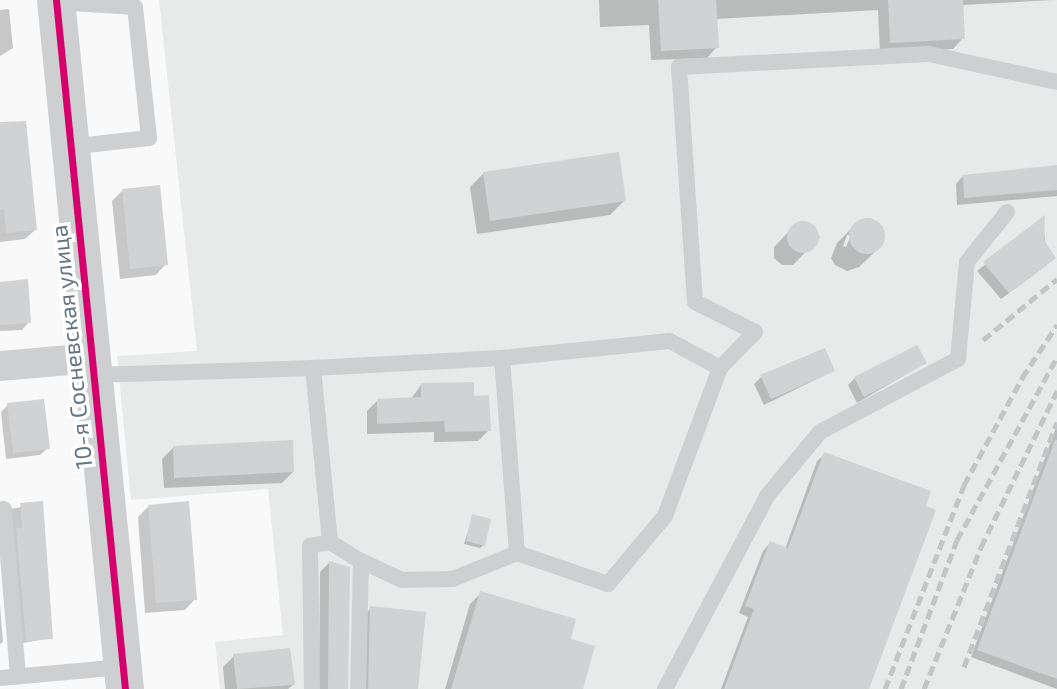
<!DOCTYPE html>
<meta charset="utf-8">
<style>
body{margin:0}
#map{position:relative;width:1057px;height:689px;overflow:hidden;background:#f9f9f9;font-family:"Exo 2",sans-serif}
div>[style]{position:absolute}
.built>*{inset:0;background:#e8e9e9}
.shadow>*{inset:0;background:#0003}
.building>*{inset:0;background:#d0d2d3}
.round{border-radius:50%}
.service>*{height:16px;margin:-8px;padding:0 8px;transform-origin:8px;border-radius:8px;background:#cecfd0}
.minor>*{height:30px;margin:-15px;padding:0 15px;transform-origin:15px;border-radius:15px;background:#cecfd0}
.tertiary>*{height:38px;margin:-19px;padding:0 19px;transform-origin:19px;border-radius:19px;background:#cecfd0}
.rail>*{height:5px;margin-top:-2.5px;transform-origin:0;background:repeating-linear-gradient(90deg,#c3c5c6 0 10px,transparent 0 15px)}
.cycleway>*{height:7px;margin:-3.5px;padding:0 3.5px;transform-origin:3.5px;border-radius:3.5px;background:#d6006c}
span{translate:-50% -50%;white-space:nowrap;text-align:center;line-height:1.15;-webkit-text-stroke:7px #fff;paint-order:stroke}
.street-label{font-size:23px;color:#657683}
</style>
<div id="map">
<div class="built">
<i style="clip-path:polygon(159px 0,1057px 0,1057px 689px,220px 689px,215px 642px,283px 635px,268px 489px,131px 500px,117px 356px,197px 351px)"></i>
</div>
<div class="shadow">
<i style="clip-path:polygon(599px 0,1053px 0,962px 5px,963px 38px,953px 49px,880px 52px,878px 10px,716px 19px,717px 47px,707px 58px,651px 60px,649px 25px,600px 27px)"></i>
<i style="clip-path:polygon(9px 9px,13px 48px,0 56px,0 10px)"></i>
<i style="clip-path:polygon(0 124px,35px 230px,25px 239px,0 242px)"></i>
<i style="clip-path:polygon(1057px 167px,1057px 196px,957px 205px,956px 184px,963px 176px)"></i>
<i style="clip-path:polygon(484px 173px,624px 201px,610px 215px,477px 234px,470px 187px)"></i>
<i style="clip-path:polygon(122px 191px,166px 264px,156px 275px,120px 279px,112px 201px)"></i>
<i style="clip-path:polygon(1043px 219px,1047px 265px,1001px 299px,977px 271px)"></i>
<i style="clip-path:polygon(evenodd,868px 220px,879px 225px,883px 237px,878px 249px,859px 267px,847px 271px,835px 265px,831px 258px,837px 243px,856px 224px,868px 220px,847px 235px,851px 235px,846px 247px,843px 246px,847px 235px)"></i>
<i style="clip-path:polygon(807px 223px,820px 237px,793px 265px,782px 265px,774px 258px,774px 247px,796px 224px)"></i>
<i style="clip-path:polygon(0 283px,29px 322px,22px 330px,0 331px)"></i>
<i style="clip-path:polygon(925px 363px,857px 403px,848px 385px,855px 378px)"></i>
<i style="clip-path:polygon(833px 371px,764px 405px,754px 384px,761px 377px)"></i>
<i style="clip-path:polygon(421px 385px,473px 397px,489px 430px,478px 441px,434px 442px,434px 432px,367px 434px,367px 411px,378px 400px,411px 399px)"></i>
<i style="clip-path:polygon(8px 405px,48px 448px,40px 455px,6px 459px,1px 412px)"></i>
<i style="clip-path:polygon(1057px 425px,1057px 689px,971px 657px)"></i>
<i style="clip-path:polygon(173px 448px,293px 472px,282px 483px,164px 488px,162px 459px)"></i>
<i style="clip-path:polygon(825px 454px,868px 689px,721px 689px,748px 617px,739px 613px,763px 551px,770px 543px,785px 549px,817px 461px)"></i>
<i style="clip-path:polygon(41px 503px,51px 638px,23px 643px,11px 509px)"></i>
<i style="clip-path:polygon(149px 506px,195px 599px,185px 610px,145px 613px,138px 517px)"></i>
<i style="clip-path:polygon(473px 516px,484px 545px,480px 548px,464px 544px)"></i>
<i style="clip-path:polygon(329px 563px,346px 689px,319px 689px,320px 572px)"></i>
<i style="clip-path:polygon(481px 593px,581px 689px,445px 689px,470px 604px)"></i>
<i style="clip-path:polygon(0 605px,3px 642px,0 644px)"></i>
<i style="clip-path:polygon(371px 608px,417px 689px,360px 689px,362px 618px)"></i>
<i style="clip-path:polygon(234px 656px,293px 685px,288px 689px,225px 689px,223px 667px)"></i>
</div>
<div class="building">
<i style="clip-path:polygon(658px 0,716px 0,719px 48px,661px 51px)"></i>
<i style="clip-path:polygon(888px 0,963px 0,965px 39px,890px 43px)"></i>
<i style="clip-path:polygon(26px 121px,37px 230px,6px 233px,4px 210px,0 210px,0 122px)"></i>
<i style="clip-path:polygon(619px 152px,626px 201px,490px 221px,483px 172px)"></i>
<i style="clip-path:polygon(1057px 165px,1057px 190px,964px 198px,963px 175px)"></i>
<i style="clip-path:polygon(160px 185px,168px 265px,130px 269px,122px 189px)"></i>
<i style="clip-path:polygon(1045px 215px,1044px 240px,1056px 258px,1009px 293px,983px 262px)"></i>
<i class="round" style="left:849px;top:218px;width:36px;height:36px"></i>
<i class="round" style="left:787px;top:221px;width:32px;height:32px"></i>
<i style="clip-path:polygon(28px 279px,31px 323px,0 325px,0 282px)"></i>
<i style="clip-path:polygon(917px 345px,927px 363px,864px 397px,854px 377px)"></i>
<i style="clip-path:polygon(825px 348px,835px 371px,771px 399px,760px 375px)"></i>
<i style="clip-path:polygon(474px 382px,474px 396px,489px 395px,491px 431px,445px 432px,444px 421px,377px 424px,377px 399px,421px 397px,421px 383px)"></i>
<i style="clip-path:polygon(44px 399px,50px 449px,13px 453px,7px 403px)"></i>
<i style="clip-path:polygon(293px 440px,294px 472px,174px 478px,173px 446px)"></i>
<i style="clip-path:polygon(1055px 440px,1057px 440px,1057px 679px,977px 650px)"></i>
<i style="clip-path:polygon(824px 452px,931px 491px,926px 506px,936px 510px,869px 689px,724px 689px,754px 609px,745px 606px,770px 541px,788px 548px)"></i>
<i style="clip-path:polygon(43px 501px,53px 639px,26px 641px,16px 528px,22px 528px,20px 503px)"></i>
<i style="clip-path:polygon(189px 501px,197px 600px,156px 603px,148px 505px)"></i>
<i style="clip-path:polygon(472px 514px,491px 519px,485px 546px,466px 541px)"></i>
<i style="clip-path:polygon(329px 561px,350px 567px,348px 689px,328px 689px)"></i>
<i style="clip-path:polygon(480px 591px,576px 619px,571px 639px,595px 646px,583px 689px,451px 689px)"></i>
<i style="clip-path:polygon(370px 606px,426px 612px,418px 689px,368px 689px)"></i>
<i style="clip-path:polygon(290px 648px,295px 685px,237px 689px,233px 654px)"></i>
</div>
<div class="service">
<i style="left:56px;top:2px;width:79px;rotate:3.6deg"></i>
<i style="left:135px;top:7px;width:132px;rotate:83.9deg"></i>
<i style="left:149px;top:138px;width:81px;rotate:173.6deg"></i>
<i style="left:502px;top:358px;width:169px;rotate:-5.8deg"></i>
<i style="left:670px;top:341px;width:57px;rotate:28.4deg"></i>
<i style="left:720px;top:368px;width:158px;rotate:110.4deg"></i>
<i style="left:665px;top:516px;width:89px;rotate:130deg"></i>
<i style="left:608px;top:584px;width:96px;rotate:-161.2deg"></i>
<i style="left:313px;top:368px;width:189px;rotate:-3deg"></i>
<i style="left:502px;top:358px;width:196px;rotate:85.6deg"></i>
<i style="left:517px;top:553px;width:69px;rotate:157.9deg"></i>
<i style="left:453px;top:579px;width:51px;rotate:178.9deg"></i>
<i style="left:402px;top:580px;width:45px;rotate:-155.1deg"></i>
<i style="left:720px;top:368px;width:50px;rotate:-45.8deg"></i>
<i style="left:755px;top:332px;width:67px;rotate:-153.4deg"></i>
<i style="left:695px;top:302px;width:236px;rotate:-93.9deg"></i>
<i style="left:679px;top:67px;width:250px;rotate:-3deg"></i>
<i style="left:929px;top:54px;width:131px;rotate:12.3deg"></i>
<i style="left:94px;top:375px;width:219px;rotate:-1.8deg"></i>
<i style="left:313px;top:368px;width:175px;rotate:84.4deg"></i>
<i style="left:330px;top:542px;width:20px;rotate:169deg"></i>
<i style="left:310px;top:546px;width:143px;rotate:89.2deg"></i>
<i style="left:4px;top:509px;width:168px;rotate:85.2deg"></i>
<i style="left:330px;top:542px;width:36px;rotate:32deg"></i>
<i style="left:361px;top:561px;width:128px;rotate:91.3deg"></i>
<i style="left:0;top:678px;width:123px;rotate:-5.1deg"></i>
<i style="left:665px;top:689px;width:218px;rotate:-62.1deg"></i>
<i style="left:767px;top:496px;width:83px;rotate:-50.4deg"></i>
<i style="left:820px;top:432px;width:156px;rotate:-27.9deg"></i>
<i style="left:958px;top:359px;width:97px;rotate:-84.7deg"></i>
<i style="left:967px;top:262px;width:64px;rotate:-51.3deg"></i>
</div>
<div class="minor">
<i style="left:0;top:366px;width:92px;rotate:-5deg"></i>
</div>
<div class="tertiary">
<i style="left:56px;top:0;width:692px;rotate:84.28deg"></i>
</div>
<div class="rail">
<i style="left:983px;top:340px;width:96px;rotate:-39.5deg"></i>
<i style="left:964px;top:667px;width:262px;rotate:-69.2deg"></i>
<i style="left:885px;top:689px;width:219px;rotate:-68.8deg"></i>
<i style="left:964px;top:485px;width:122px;rotate:-61.5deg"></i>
<i style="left:1022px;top:378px;width:64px;rotate:-56.6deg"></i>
<i style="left:901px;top:689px;width:159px;rotate:-69.4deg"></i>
<i style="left:957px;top:540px;width:209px;rotate:-61.3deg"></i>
<i style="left:924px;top:689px;width:153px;rotate:-68.1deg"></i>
<i style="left:981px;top:547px;width:174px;rotate:-64deg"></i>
</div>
<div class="cycleway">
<i style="left:56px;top:0;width:692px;rotate:84.28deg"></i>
</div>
<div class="street-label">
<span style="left:71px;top:347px;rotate:-96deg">10-я Сосневская улица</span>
</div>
</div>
